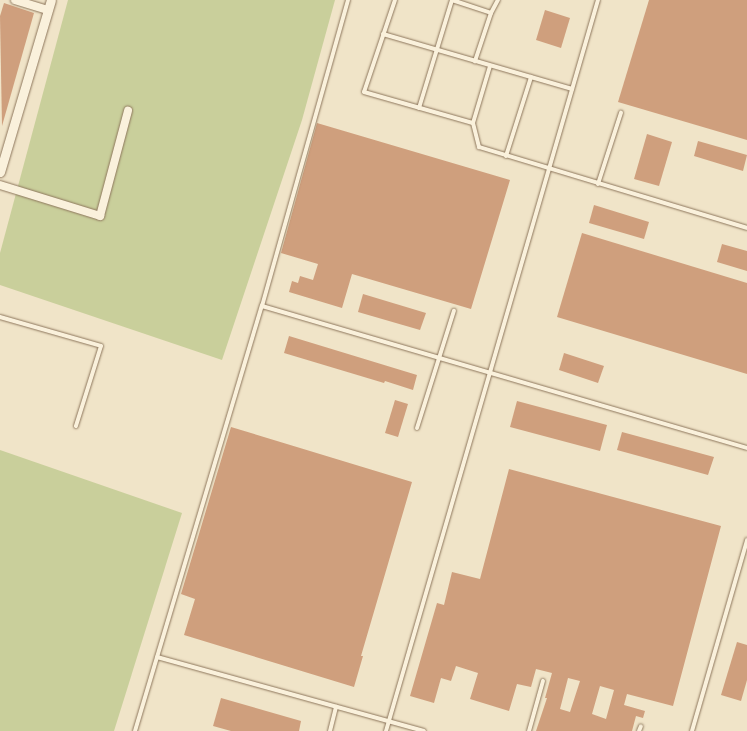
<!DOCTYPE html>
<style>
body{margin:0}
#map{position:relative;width:747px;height:731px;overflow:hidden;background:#f0e4c8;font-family:"Crimson Pro",serif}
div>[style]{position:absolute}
.green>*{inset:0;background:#c9cf9b}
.building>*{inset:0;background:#cf9f7d}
.roads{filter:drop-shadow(0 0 1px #8d765c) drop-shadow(0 0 1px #8d765c)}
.service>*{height:4px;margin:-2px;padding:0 2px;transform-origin:2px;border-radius:2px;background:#faf1dc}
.minor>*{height:8px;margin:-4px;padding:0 4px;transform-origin:4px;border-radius:4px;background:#faf1dc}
.tertiary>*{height:9px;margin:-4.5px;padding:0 4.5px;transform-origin:4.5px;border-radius:4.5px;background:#faf1dc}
span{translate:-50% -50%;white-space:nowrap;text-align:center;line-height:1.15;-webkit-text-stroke:5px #f7eed8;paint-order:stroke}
</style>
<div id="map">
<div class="green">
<i style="clip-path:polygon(68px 0,335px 0,302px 120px,222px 360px,0 285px,0 253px)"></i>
<i style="clip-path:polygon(0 450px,182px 513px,114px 731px,0 731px)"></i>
</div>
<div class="building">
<i style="clip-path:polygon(649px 0,747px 0,747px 140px,618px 102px)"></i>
<i style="clip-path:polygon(4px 3px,34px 13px,2px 126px,0 16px)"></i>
<i style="clip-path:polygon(545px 10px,570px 18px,561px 48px,536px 40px)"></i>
<i style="clip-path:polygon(317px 123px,510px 180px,471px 309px,352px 274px,342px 308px,289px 292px,292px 281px,298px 283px,300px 276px,313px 280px,318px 264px,281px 253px)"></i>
<i style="clip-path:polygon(647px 134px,672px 142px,659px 186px,634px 179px)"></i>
<i style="clip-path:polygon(698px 141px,747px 155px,743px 171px,694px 156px)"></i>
<i style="clip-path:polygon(594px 205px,649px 222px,644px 239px,589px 223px)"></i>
<i style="clip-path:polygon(582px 233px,747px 283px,747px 374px,557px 317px)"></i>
<i style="clip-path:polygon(722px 244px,747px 251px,747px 271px,717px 262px)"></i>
<i style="clip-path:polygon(363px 294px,426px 313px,420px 330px,358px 312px)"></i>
<i style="clip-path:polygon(289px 336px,417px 375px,413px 390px,385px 381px,384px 383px,284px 353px)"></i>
<i style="clip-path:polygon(564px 353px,604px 366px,598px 383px,559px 370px)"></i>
<i style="clip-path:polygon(395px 400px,408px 404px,398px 437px,385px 433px)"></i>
<i style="clip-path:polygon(517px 401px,607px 425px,600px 451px,510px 427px)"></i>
<i style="clip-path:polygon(231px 427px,412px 482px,361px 656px,363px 656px,354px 687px,184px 635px,195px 599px,181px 594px)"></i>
<i style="clip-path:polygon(622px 432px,714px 457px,708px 475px,617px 450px)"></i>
<i style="clip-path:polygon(evenodd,509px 469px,721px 526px,673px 706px,627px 694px,624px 705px,645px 711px,643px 718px,636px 716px,632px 731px,536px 731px,547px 698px,545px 698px,552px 673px,536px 669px,531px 687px,517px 684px,509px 711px,470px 699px,478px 673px,456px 666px,451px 681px,441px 678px,434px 703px,410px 696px,437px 603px,444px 605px,452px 572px,480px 579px,509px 469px,568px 678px,580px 681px,570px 712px,560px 709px,568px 678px,509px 469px,600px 686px,614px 690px,606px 719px,592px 714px,600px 686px)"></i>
<i style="clip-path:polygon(737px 642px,747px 645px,747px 680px,741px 701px,721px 695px)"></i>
<i style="clip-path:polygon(221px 698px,301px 721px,299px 731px,231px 731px,213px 726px)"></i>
</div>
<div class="roads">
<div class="service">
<i style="left:395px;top:0;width:97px;rotate:108.6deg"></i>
<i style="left:364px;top:92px;width:113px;rotate:15.9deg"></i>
<i style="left:473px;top:123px;width:25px;rotate:76deg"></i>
<i style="left:479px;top:147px;width:280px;rotate:16.8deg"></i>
<i style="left:452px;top:0;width:41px;rotate:18.4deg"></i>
<i style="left:491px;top:13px;width:51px;rotate:108.4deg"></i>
<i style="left:491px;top:13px;width:15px;rotate:-62deg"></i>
<i style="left:383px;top:34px;width:197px;rotate:16.2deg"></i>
<i style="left:419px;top:108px;width:113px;rotate:-73deg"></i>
<i style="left:473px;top:123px;width:59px;rotate:-73.4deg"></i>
<i style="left:506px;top:156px;width:83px;rotate:-72.4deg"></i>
<i style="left:598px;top:184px;width:75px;rotate:-72.1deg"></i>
<i style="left:262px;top:306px;width:505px;rotate:16.32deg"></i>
<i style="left:0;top:317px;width:105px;rotate:16deg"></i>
<i style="left:101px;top:346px;width:84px;rotate:107.4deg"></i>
<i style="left:417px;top:428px;width:123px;rotate:-72.5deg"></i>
<i style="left:157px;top:657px;width:277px;rotate:15.5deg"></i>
<i style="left:135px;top:731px;width:444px;rotate:-73.4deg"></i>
<i style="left:262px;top:306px;width:318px;rotate:-74.3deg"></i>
<i style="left:330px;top:731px;width:25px;rotate:-76deg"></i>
<i style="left:386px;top:731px;width:761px;rotate:-73.83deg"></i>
<i style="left:529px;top:731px;width:52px;rotate:-74.4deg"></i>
<i style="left:639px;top:731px;width:5px;rotate:-68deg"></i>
<i style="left:692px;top:731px;width:199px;rotate:-73.9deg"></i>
</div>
<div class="minor">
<i style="left:15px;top:0;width:34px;rotate:17deg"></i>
<i style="left:0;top:185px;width:105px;rotate:17.2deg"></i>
<i style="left:100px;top:216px;width:109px;rotate:-75.1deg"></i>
</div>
<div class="tertiary">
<i style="left:0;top:172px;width:179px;rotate:-73.5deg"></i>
</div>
</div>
</div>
